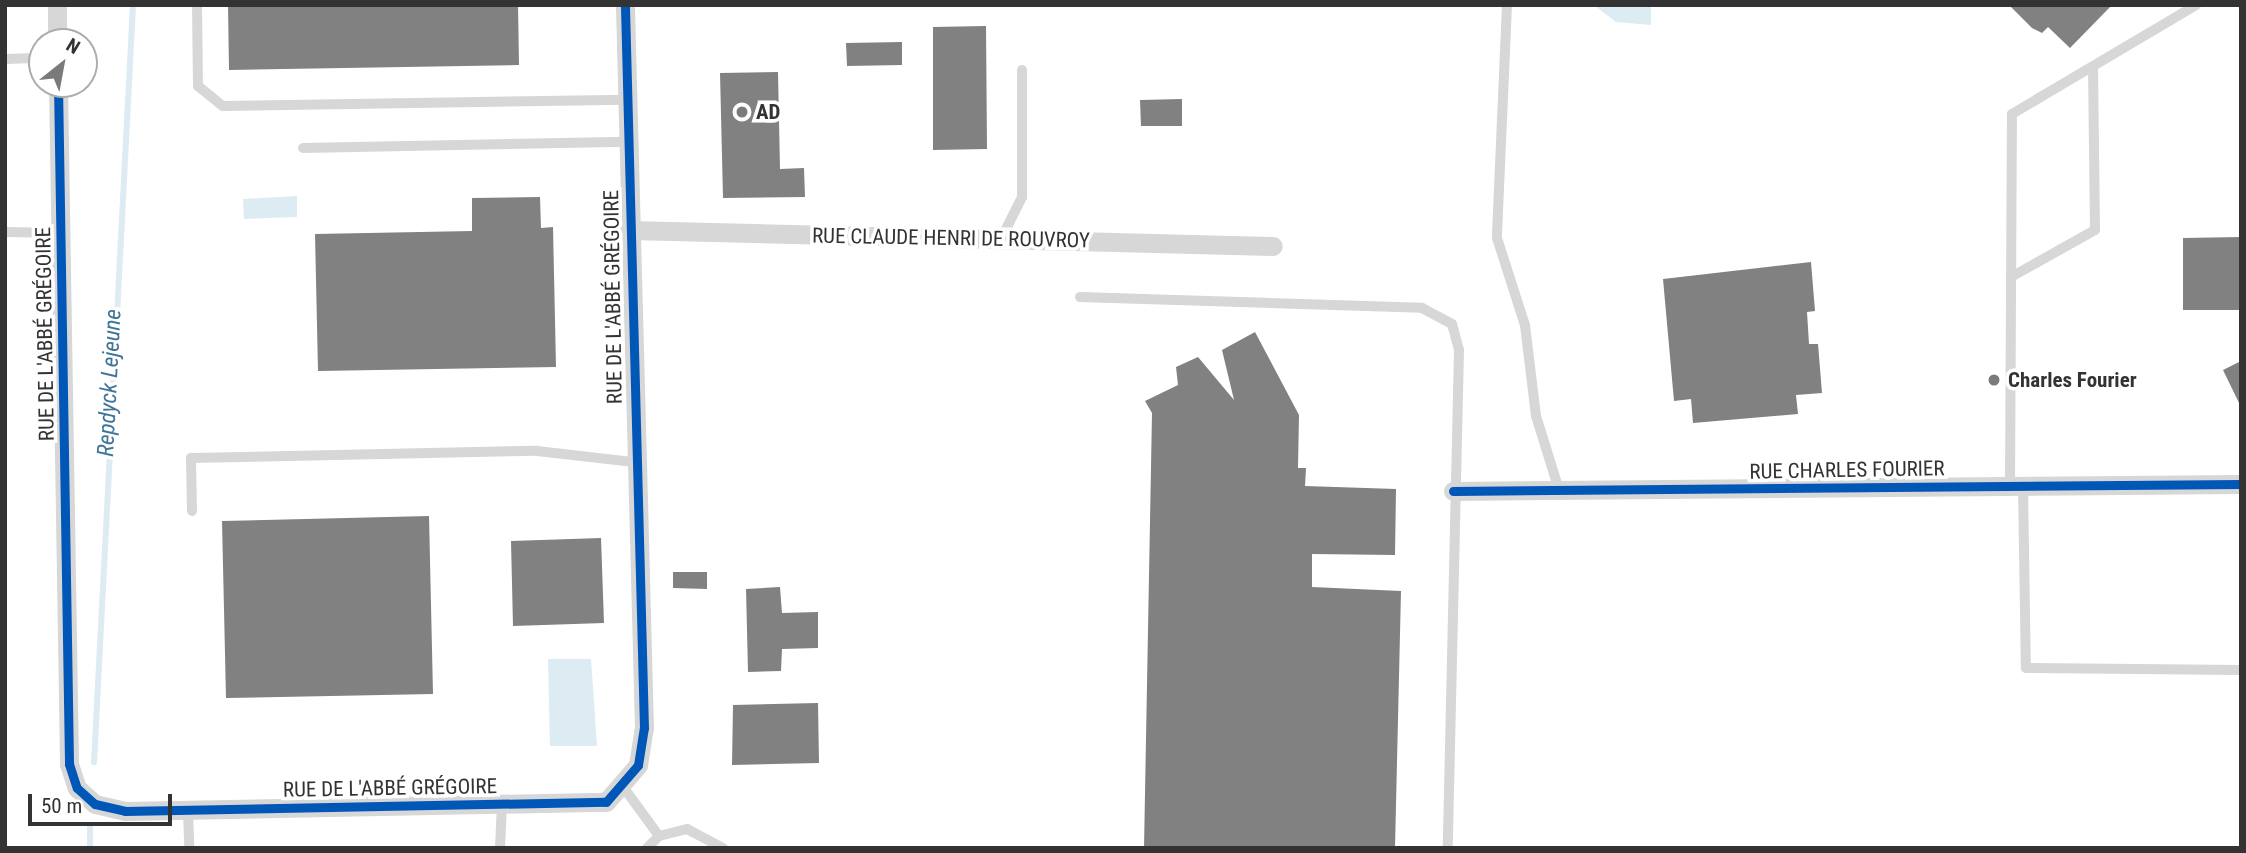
<!DOCTYPE html>
<meta charset="utf-8">
<style>
body{margin:0}
#map{position:relative;width:2246px;height:853px;overflow:hidden;background:#fff;font-family:"Roboto Condensed",sans-serif}
div>[style]{position:absolute}
.water>*{inset:0;background:#ddebf3}
.stream>*{height:6px;margin:-3px;padding:0 3px;transform-origin:3px;border-radius:3px;background:#ddebf3}
.building>*{inset:0;background:#818181}
.lane>*{height:10px;margin:-5px;padding:0 5px;transform-origin:5px;border-radius:5px;background:#d7d7d7}
.street>*{height:19px;margin:-9.5px;padding:0 9.5px;transform-origin:9.5px;border-radius:9.5px;background:#d7d7d7}
.cycleway>*{height:9px;margin:-4.5px;padding:0 4.5px;transform-origin:4.5px;border-radius:4.5px;background:#0057b8}
.dots>*{width:19px;height:19px;translate:-50% -50%;box-sizing:border-box;border:4px solid #fff;border-radius:50%}
span{translate:-50% -50%;white-space:nowrap;text-align:center;line-height:1.15;-webkit-text-stroke:7px #fff;paint-order:stroke}
.poi-label{font-size:21px;color:#333;font-weight:700}
.left{translate:0 -50%;text-align:left}
.street-label{font-size:21px;color:#333}
.water-label{font-size:23px;color:#3f7597;font-style:italic}
.frame{position:absolute;inset:0;border:7px solid #333;pointer-events:none}
.north{position:absolute;left:28px;top:28px;width:70px;height:70px;box-sizing:border-box;background:#fff;border:2px solid #adadad;border-radius:50%;rotate:31deg;font-size:19px;font-weight:700;line-height:28px;text-align:center;color:#333}
.north::after{content:'';display:block;margin:auto;width:24px;height:32px;background:#7a7a7a;clip-path:polygon(50% 0,100% 100%,50% 72%,0 100%)}
.scale{position:absolute;left:28px;top:794px;width:144px;height:32px;box-sizing:border-box;border:4px solid #333;border-top:0;padding-left:9px;font-size:21px;line-height:24px;white-space:nowrap;color:#333;-webkit-text-stroke:5px #fff;paint-order:stroke}
</style>
<div id="map">
<div class="water">
<i style="clip-path:polygon(1651px 5px,1651px 25px,1616px 22px,1595px 6px)"></i>
<i style="clip-path:polygon(297px 196px,297px 217px,244px 219px,243px 199px)"></i>
<i style="clip-path:polygon(548px 659px,591px 659px,597px 746px,550px 746px)"></i>
</div>
<div class="stream">
<i style="left:94px;top:762px;width:758px;rotate:-87.05deg"></i>
<i style="left:90px;top:848px;width:23px;rotate:-90deg"></i>
</div>
<div class="building">
<i style="clip-path:polygon(228px 5px,518px 5px,519px 65px,229px 70px)"></i>
<i style="clip-path:polygon(2009px 5px,2112px 5px,2070px 48px,2048px 27px,2042px 33px,2032px 28px)"></i>
<i style="clip-path:polygon(986px 26px,987px 149px,933px 150px,933px 27px)"></i>
<i style="clip-path:polygon(902px 42px,902px 65px,847px 66px,846px 43px)"></i>
<i style="clip-path:polygon(778px 72px,780px 169px,804px 168px,805px 197px,723px 198px,720px 73px)"></i>
<i style="clip-path:polygon(1182px 99px,1182px 126px,1141px 126px,1140px 100px)"></i>
<i style="clip-path:polygon(540px 197px,541px 228px,553px 227px,556px 367px,318px 371px,315px 234px,472px 231px,472px 198px)"></i>
<i style="clip-path:polygon(2241px 237px,2241px 310px,2183px 310px,2183px 238px)"></i>
<i style="clip-path:polygon(1811px 262px,1815px 311px,1807px 312px,1809px 344px,1818px 344px,1822px 393px,1796px 395px,1798px 414px,1693px 423px,1691px 399px,1674px 401px,1663px 279px)"></i>
<i style="clip-path:polygon(1255px 332px,1299px 415px,1298px 468px,1306px 468px,1305px 486px,1396px 489px,1395px 555px,1312px 554px,1312px 587px,1401px 591px,1395px 848px,1144px 848px,1152px 413px,1145px 401px,1178px 385px,1176px 367px,1198px 357px,1234px 400px,1222px 350px)"></i>
<i style="clip-path:polygon(2241px 361px,2241px 407px,2223px 370px)"></i>
<i style="clip-path:polygon(429px 516px,433px 694px,226px 698px,222px 521px)"></i>
<i style="clip-path:polygon(601px 538px,604px 623px,513px 626px,511px 541px)"></i>
<i style="clip-path:polygon(673px 572px,707px 572px,707px 589px,673px 588px)"></i>
<i style="clip-path:polygon(780px 587px,782px 613px,818px 612px,818px 648px,782px 649px,781px 671px,748px 672px,746px 589px)"></i>
<i style="clip-path:polygon(818px 703px,819px 763px,732px 765px,733px 705px)"></i>
</div>
<div class="lane">
<i style="left:197px;top:5px;width:81px;rotate:89.3deg"></i>
<i style="left:198px;top:86px;width:32px;rotate:39deg"></i>
<i style="left:223px;top:106px;width:404px;rotate:-0.9deg"></i>
<i style="left:1507px;top:5px;width:233px;rotate:92.5deg"></i>
<i style="left:1497px;top:238px;width:91px;rotate:72.2deg"></i>
<i style="left:1525px;top:325px;width:92px;rotate:83.1deg"></i>
<i style="left:1536px;top:416px;width:77px;rotate:72.7deg"></i>
<i style="left:5px;top:59px;width:37px;rotate:-2deg"></i>
<i style="left:303px;top:148px;width:324px;rotate:-1.1deg"></i>
<i style="left:5px;top:232px;width:55px;rotate:1deg"></i>
<i style="left:1001px;top:239px;width:47px;rotate:-63.4deg"></i>
<i style="left:1022px;top:197px;width:127px;rotate:-90deg"></i>
<i style="left:2011px;top:277px;width:96px;rotate:-29.2deg"></i>
<i style="left:2095px;top:230px;width:163px;rotate:-90.7deg"></i>
<i style="left:1080px;top:297px;width:342px;rotate:1.8deg"></i>
<i style="left:1422px;top:308px;width:34px;rotate:28deg"></i>
<i style="left:1452px;top:324px;width:27px;rotate:75deg"></i>
<i style="left:1459px;top:350px;width:498px;rotate:91.3deg"></i>
<i style="left:2010px;top:486px;width:372px;rotate:-89.7deg"></i>
<i style="left:2012px;top:114px;width:214px;rotate:-30.6deg"></i>
<i style="left:2023px;top:486px;width:182px;rotate:89.1deg"></i>
<i style="left:2026px;top:668px;width:215px;rotate:0.5deg"></i>
<i style="left:192px;top:511px;width:53px;rotate:-91.1deg"></i>
<i style="left:191px;top:458px;width:346px;rotate:-1.2deg"></i>
<i style="left:537px;top:451px;width:98px;rotate:6.5deg"></i>
<i style="left:624px;top:788px;width:59px;rotate:53.9deg"></i>
<i style="left:188px;top:810px;width:38px;rotate:88deg"></i>
<i style="left:500px;top:848px;width:44px;rotate:-87.4deg"></i>
<i style="left:647px;top:848px;width:17px;rotate:-45deg"></i>
<i style="left:659px;top:836px;width:29px;rotate:-14deg"></i>
<i style="left:687px;top:829px;width:41px;rotate:27.8deg"></i>
</div>
<div class="street">
<i style="left:57px;top:5px;width:37px;rotate:90deg"></i>
<i style="left:58px;top:84px;width:680px;rotate:89.07deg"></i>
<i style="left:69px;top:764px;width:25px;rotate:72deg"></i>
<i style="left:77px;top:788px;width:24px;rotate:42deg"></i>
<i style="left:95px;top:804px;width:31px;rotate:13deg"></i>
<i style="left:125px;top:811px;width:481px;rotate:-1.1deg"></i>
<i style="left:606px;top:802px;width:49px;rotate:-49.1deg"></i>
<i style="left:638px;top:765px;width:37px;rotate:-81deg"></i>
<i style="left:644px;top:728px;width:723px;rotate:-91.51deg"></i>
<i style="left:629px;top:230px;width:644px;rotate:1.42deg"></i>
<i style="left:1453px;top:491px;width:788px;rotate:-0.51deg"></i>
</div>
<div class="cycleway">
<i style="left:58px;top:84px;width:680px;rotate:89.07deg"></i>
<i style="left:69px;top:764px;width:25px;rotate:72deg"></i>
<i style="left:77px;top:788px;width:24px;rotate:42deg"></i>
<i style="left:95px;top:804px;width:31px;rotate:13deg"></i>
<i style="left:125px;top:811px;width:481px;rotate:-1.1deg"></i>
<i style="left:606px;top:802px;width:49px;rotate:-49.1deg"></i>
<i style="left:638px;top:765px;width:37px;rotate:-81deg"></i>
<i style="left:644px;top:728px;width:723px;rotate:-91.51deg"></i>
<i style="left:1453px;top:491px;width:788px;rotate:-0.51deg"></i>
</div>
<div class="dots">
<i style="left:742px;top:112px;background:#7a7a7a"></i>
<i style="left:1994px;top:380px;background:#7a7a7a"></i>
</div>
<div class="poi-label">
<span class="left" style="left:756px;top:112px">AD</span>
<span class="left" style="left:2008px;top:380px">Charles Fourier</span>
</div>
<div class="street-label">
<span style="left:951px;top:238px;rotate:1deg">RUE CLAUDE HENRI DE ROUVROY</span>
<span style="left:613px;top:297px;rotate:-91deg">RUE DE L'ABBÉ GRÉGOIRE</span>
<span style="left:45px;top:334px;rotate:-91deg">RUE DE L'ABBÉ GRÉGOIRE</span>
<span style="left:1847px;top:470px;rotate:-1deg">RUE CHARLES FOURIER</span>
<span style="left:390px;top:788px;rotate:-1deg">RUE DE L'ABBÉ GRÉGOIRE</span>
</div>
<div class="water-label">
<span style="left:110px;top:383px;rotate:-87deg">Repdyck Lejeune</span>
</div>
<div class="frame"></div>
<div class="north">N</div>
<div class="scale">50 m</div>
</div>
